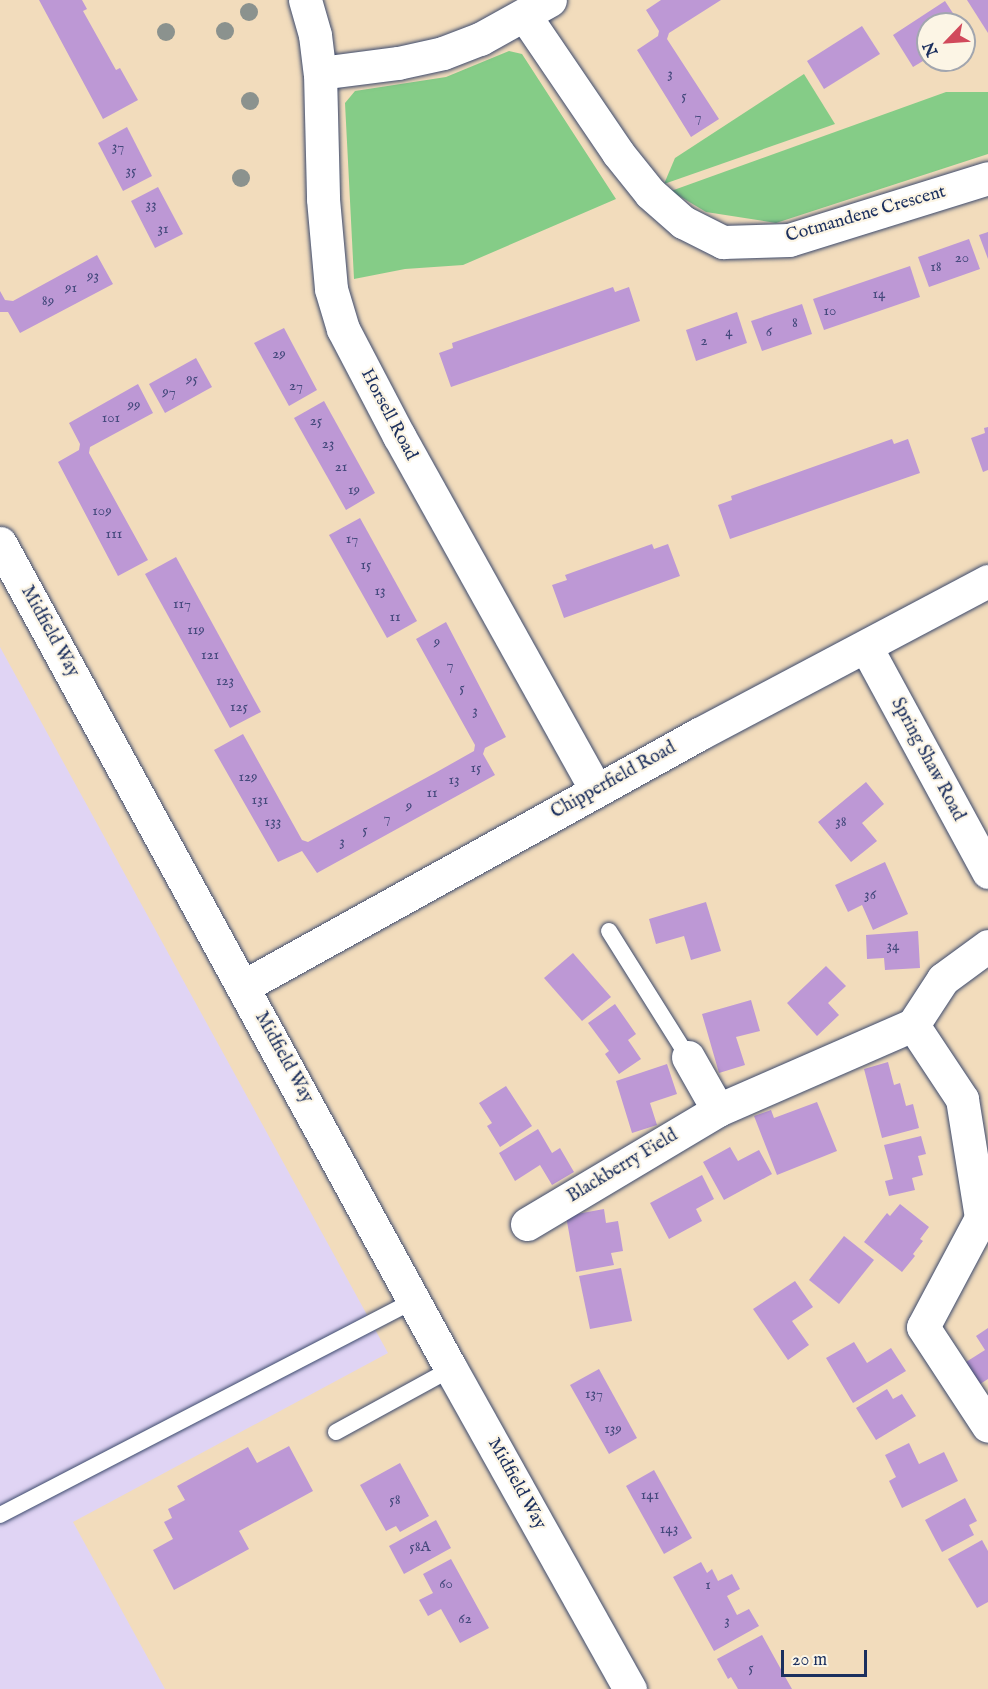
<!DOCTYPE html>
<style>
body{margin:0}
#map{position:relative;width:988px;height:1689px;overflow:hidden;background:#f2dcbc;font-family:"IM FELL English",serif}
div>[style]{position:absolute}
.built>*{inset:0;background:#e0d4f4}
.green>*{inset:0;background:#85cc87}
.building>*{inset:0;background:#bd98d5}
.roads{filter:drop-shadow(0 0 2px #3b496c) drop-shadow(0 0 2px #3b496c)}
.service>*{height:16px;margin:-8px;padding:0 8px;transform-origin:8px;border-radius:8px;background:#fff}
.minor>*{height:33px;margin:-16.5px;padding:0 16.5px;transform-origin:16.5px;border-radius:16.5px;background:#fff}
.tertiary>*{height:33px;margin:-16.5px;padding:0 16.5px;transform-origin:16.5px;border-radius:16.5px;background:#fff}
.trees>*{width:18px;height:18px;margin:-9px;border-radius:50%;background:#8b928e}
span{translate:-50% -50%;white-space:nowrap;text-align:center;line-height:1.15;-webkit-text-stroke:4.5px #fcf5e5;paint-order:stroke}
.number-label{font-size:15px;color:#44497c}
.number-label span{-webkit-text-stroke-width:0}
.street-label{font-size:18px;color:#1b2f5e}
.north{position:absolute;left:916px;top:12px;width:60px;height:60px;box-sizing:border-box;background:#fcf5e5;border:2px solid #a2a6af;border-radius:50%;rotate:245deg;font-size:16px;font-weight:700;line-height:24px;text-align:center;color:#1b2f5e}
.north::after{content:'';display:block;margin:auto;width:21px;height:27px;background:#d1495b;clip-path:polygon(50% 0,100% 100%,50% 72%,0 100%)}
.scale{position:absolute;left:781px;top:1650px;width:86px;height:27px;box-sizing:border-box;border:3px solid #1b2f5e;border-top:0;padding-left:8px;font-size:18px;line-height:21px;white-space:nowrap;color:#1b2f5e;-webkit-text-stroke:4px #fcf5e5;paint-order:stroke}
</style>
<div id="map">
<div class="built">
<i style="clip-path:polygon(0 647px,388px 1353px,73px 1522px,165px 1689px,0 1689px)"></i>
</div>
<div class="green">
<i style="clip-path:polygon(509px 51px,522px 54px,616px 199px,463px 265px,405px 269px,354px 279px,345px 103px,355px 91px,446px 77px)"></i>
<i style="clip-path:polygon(804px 74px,835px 124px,664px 184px,675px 158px)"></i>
<i style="clip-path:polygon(946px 92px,988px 92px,988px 154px,776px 223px,706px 212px,671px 191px)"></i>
</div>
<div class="building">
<i style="clip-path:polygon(39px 0,82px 0,87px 9px,83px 11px,116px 70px,120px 68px,138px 100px,103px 119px)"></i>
<i style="clip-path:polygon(661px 0,721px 0,669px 33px,667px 39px,719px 119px,691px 137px,637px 50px,658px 36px,659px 31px,646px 10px)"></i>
<i style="clip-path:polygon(967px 0,988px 0,988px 33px)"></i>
<i style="clip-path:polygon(945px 1px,960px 24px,928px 24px,928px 58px,913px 67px,893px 35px)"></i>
<i style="clip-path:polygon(862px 26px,880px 54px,824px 89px,807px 61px)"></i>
<i style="clip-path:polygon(127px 127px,152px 176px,123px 191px,98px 143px)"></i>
<i style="clip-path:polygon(158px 187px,183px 234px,155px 248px,131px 201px)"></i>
<i style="clip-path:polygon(988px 232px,988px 259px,979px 235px)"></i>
<i style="clip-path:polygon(969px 239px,980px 269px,929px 287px,918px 257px)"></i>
<i style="clip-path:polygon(97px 255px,113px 284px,20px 333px,8px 312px,0 312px,0 291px,5px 300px,13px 301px)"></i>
<i style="clip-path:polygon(910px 266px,920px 297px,824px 330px,813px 299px)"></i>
<i style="clip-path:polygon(613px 287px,615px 292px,629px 287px,640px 321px,451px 387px,439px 353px,453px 348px,452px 343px)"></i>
<i style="clip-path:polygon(802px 304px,812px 334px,762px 351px,751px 321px)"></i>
<i style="clip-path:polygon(737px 312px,747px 343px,696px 361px,686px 330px)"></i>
<i style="clip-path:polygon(284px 328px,317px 390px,289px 406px,254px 343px)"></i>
<i style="clip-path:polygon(196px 358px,212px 387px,165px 413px,149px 384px)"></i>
<i style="clip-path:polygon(138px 384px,153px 413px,90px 447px,89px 453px,148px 560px,118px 576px,58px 462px,79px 450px,80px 444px,69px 423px)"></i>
<i style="clip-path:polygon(324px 401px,375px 493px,346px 510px,294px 418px)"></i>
<i style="clip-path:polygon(988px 427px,988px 470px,983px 472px,971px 438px,985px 433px,984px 428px)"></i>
<i style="clip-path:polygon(892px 439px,894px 444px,908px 439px,920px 473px,730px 539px,718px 505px,732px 500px,731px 496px)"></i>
<i style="clip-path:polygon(360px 518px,417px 621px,387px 638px,329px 535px)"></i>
<i style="clip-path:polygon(652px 544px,654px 549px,668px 544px,680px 576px,564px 618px,552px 585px,567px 580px,565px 575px)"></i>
<i style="clip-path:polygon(176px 557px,261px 712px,230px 728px,145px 574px)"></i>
<i style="clip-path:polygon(446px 622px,506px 737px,485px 748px,483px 754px,495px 775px,317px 873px,302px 851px,278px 862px,214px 750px,243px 734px,302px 840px,308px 842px,435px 773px,474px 751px,475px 745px,416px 639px)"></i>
<i style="clip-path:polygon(866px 782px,884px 804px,862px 823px,877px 841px,851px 862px,818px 822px)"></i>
<i style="clip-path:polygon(885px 862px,908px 914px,873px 930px,862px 905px,848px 912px,835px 885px)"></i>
<i style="clip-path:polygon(706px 902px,721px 951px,691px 960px,684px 936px,656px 944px,649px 919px)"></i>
<i style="clip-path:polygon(918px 931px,920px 968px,885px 970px,884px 958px,867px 959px,866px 935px)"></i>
<i style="clip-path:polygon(573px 953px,611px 997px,582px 1021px,544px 978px)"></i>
<i style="clip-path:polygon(826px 966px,846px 986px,828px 1003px,839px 1015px,817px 1036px,787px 1003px)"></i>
<i style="clip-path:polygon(751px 1000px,760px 1031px,736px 1037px,745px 1065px,719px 1073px,702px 1014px)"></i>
<i style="clip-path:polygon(615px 1004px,636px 1034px,628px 1040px,641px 1059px,619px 1074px,605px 1054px,609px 1051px,588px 1023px)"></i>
<i style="clip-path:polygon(888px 1062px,894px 1085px,900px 1083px,906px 1106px,913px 1104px,919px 1128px,882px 1138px,864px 1069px)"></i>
<i style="clip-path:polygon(667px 1064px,677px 1094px,650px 1103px,657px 1125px,632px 1133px,616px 1081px)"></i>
<i style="clip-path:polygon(506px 1086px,532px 1126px,500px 1147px,487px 1126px,492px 1123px,479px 1103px)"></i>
<i style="clip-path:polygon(817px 1102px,837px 1151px,777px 1175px,754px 1116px,771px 1110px,774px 1118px)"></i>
<i style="clip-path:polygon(538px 1129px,552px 1153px,560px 1148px,574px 1172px,552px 1185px,540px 1165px,515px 1181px,499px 1153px)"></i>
<i style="clip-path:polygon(921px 1136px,926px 1154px,918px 1156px,923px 1175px,912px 1178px,915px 1190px,889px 1196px,885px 1181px,893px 1179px,884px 1145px)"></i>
<i style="clip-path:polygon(730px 1147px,738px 1161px,759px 1150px,772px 1174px,724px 1200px,703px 1162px)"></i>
<i style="clip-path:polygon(702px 1175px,714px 1199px,696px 1209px,702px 1221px,669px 1239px,650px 1203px)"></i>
<i style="clip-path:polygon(900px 1204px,929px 1227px,920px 1239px,923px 1241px,913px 1254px,915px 1256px,902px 1272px,864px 1242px,887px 1213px,890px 1216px)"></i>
<i style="clip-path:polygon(604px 1209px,606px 1223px,618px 1221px,623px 1251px,611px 1253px,614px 1265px,576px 1272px,566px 1216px)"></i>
<i style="clip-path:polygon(844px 1236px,874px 1260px,839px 1304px,809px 1280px)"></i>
<i style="clip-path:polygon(621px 1268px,632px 1321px,590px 1329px,579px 1276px)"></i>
<i style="clip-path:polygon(795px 1281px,813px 1307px,792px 1321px,809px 1345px,788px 1360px,753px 1309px)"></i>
<i style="clip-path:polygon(988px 1328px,988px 1379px,980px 1384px,966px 1362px,985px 1350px,976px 1336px)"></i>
<i style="clip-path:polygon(854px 1342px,867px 1363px,891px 1348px,906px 1371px,853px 1403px,826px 1358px)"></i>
<i style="clip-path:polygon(599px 1369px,637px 1438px,609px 1454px,570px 1385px)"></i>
<i style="clip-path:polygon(887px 1389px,893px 1399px,902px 1394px,916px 1416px,876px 1440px,856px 1408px)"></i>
<i style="clip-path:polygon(909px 1443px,919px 1464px,944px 1452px,958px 1481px,902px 1508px,889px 1481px,896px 1477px,885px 1455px)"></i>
<i style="clip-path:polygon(289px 1446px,313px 1491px,239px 1531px,249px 1549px,174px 1590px,153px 1550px,173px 1539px,164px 1522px,172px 1518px,168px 1509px,185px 1500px,177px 1486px,248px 1447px,257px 1463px)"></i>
<i style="clip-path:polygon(400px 1463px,429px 1516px,400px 1532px,396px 1526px,386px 1531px,360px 1485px)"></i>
<i style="clip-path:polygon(654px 1470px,692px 1538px,664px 1554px,626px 1486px)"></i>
<i style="clip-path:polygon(965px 1498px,977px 1521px,969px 1525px,974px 1535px,942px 1552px,925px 1520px)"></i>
<i style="clip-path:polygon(436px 1520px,451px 1548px,404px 1574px,389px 1546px)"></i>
<i style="clip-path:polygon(982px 1540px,988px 1551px,988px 1602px,977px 1608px,948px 1559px)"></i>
<i style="clip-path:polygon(451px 1559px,489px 1628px,460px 1643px,441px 1609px,428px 1616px,419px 1600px,433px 1593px,423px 1574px)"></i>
<i style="clip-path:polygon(701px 1562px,707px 1573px,712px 1569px,718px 1581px,732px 1574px,740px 1589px,727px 1596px,737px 1615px,749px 1609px,759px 1626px,714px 1651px,673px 1577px)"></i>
<i style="clip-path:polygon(762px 1635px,788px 1682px,792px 1689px,738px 1689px,731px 1677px,728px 1679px,717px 1659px)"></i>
</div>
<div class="roads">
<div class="service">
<i style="left:609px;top:931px;width:149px;rotate:57.9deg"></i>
<i style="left:336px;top:1432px;width:131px;rotate:-28.7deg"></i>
<i style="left:0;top:1515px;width:466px;rotate:-27.4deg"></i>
</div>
<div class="minor">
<i style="left:305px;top:0;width:36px;rotate:74deg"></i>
<i style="left:315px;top:35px;width:38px;rotate:83deg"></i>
<i style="left:320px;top:73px;width:126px;rotate:88.6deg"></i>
<i style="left:323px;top:199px;width:90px;rotate:84.9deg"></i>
<i style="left:331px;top:289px;width:42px;rotate:73.3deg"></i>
<i style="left:343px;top:329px;width:121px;rotate:62.4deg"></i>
<i style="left:399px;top:436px;width:405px;rotate:60.9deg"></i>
<i style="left:525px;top:16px;width:166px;rotate:55.8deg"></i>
<i style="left:618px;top:153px;width:51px;rotate:51.3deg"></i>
<i style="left:650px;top:193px;width:44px;rotate:41.3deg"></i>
<i style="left:683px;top:222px;width:45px;rotate:26.6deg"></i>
<i style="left:723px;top:242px;width:66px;rotate:-1.7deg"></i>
<i style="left:789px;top:240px;width:208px;rotate:-17.3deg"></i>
<i style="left:320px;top:73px;width:79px;rotate:-7.3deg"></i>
<i style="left:398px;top:63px;width:46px;rotate:-12.5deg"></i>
<i style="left:443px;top:53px;width:40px;rotate:-21deg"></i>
<i style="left:480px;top:39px;width:80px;rotate:-29.1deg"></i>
<i style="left:866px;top:647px;width:256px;rotate:61.5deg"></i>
<i style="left:988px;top:946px;width:56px;rotate:143.7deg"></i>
<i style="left:943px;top:979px;width:55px;rotate:123.1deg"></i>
<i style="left:913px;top:1025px;width:89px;rotate:56.5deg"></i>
<i style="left:962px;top:1099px;width:121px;rotate:80.9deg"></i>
<i style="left:981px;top:1218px;width:123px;rotate:118deg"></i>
<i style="left:923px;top:1327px;width:118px;rotate:56.7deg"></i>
<i style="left:688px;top:1057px;width:61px;rotate:60.5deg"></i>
<i style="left:527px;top:1224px;width:222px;rotate:-30.8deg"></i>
<i style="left:718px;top:1110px;width:213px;rotate:-23.6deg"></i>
</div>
<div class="tertiary">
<i style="left:0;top:543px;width:941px;rotate:61.37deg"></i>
<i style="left:451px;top:1369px;width:367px;rotate:60.8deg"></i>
<i style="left:244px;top:986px;width:520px;rotate:-28.98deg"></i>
<i style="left:699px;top:734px;width:327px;rotate:-27.9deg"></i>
</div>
</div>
<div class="trees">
<i style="left:249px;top:12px"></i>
<i style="left:225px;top:31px"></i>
<i style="left:166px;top:32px"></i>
<i style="left:250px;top:101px"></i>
<i style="left:241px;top:178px"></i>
</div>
<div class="number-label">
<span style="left:670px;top:74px">3</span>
<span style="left:684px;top:96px">5</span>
<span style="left:698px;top:117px">7</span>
<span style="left:118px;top:147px">37</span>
<span style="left:131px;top:171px">35</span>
<span style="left:151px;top:205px">33</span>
<span style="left:163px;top:229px">31</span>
<span style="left:962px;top:258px">20</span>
<span style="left:936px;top:267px">18</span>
<span style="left:93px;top:276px">93</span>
<span style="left:71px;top:288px">91</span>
<span style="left:879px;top:294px">14</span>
<span style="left:48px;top:301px">89</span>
<span style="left:830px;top:311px">10</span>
<span style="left:795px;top:323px">8</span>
<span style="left:729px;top:332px">4</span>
<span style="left:769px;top:332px">6</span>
<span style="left:704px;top:341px">2</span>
<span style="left:279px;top:354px">29</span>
<span style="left:192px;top:379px">95</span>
<span style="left:296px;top:386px">27</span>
<span style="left:169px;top:392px">97</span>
<span style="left:134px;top:405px">99</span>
<span style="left:111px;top:418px">101</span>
<span style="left:316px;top:421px">25</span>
<span style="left:328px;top:444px">23</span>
<span style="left:341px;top:467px">21</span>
<span style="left:354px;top:490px">19</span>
<span style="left:102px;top:511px">109</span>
<span style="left:114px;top:534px">111</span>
<span style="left:352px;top:539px">17</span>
<span style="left:366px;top:565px">15</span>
<span style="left:380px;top:591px">13</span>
<span style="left:182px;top:604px">117</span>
<span style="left:395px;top:617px">11</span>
<span style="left:196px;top:630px">119</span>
<span style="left:437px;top:642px">9</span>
<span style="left:210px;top:655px">121</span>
<span style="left:450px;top:665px">7</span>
<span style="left:225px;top:681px">123</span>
<span style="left:462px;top:688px">5</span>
<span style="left:239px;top:707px">125</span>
<span style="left:475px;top:711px">3</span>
<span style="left:476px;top:768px">15</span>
<span style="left:248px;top:777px">129</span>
<span style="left:454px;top:780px">13</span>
<span style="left:432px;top:793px">11</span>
<span style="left:260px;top:800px">131</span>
<span style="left:409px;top:806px">9</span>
<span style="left:387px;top:818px">7</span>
<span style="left:273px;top:822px">133</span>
<span style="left:841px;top:822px">38</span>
<span style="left:365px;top:830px">5</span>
<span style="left:342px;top:842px">3</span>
<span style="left:870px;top:895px">36</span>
<span style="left:893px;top:946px">34</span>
<span style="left:594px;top:1394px">137</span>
<span style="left:613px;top:1429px">139</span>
<span style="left:650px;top:1495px">141</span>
<span style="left:395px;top:1500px">58</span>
<span style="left:669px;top:1529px">143</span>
<span style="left:420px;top:1547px">58A</span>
<span style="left:446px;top:1584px">60</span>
<span style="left:708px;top:1585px">1</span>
<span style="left:465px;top:1619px">62</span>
<span style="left:727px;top:1621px">3</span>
<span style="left:751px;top:1668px">5</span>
</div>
<div class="street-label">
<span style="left:866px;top:215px;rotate:-16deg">Cotmandene Crescent</span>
<span style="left:388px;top:415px;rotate:62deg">Horsell Road</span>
<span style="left:49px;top:632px;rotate:61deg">Midfield Way</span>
<span style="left:927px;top:760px;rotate:62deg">Spring Shaw Road</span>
<span style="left:614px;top:781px;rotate:-29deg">Chipperfield Road</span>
<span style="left:283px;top:1058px;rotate:61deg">Midfield Way</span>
<span style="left:623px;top:1167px;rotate:-31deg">Blackberry Field</span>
<span style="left:516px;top:1484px;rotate:61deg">Midfield Way</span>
</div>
<div class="north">N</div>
<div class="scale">20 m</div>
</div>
